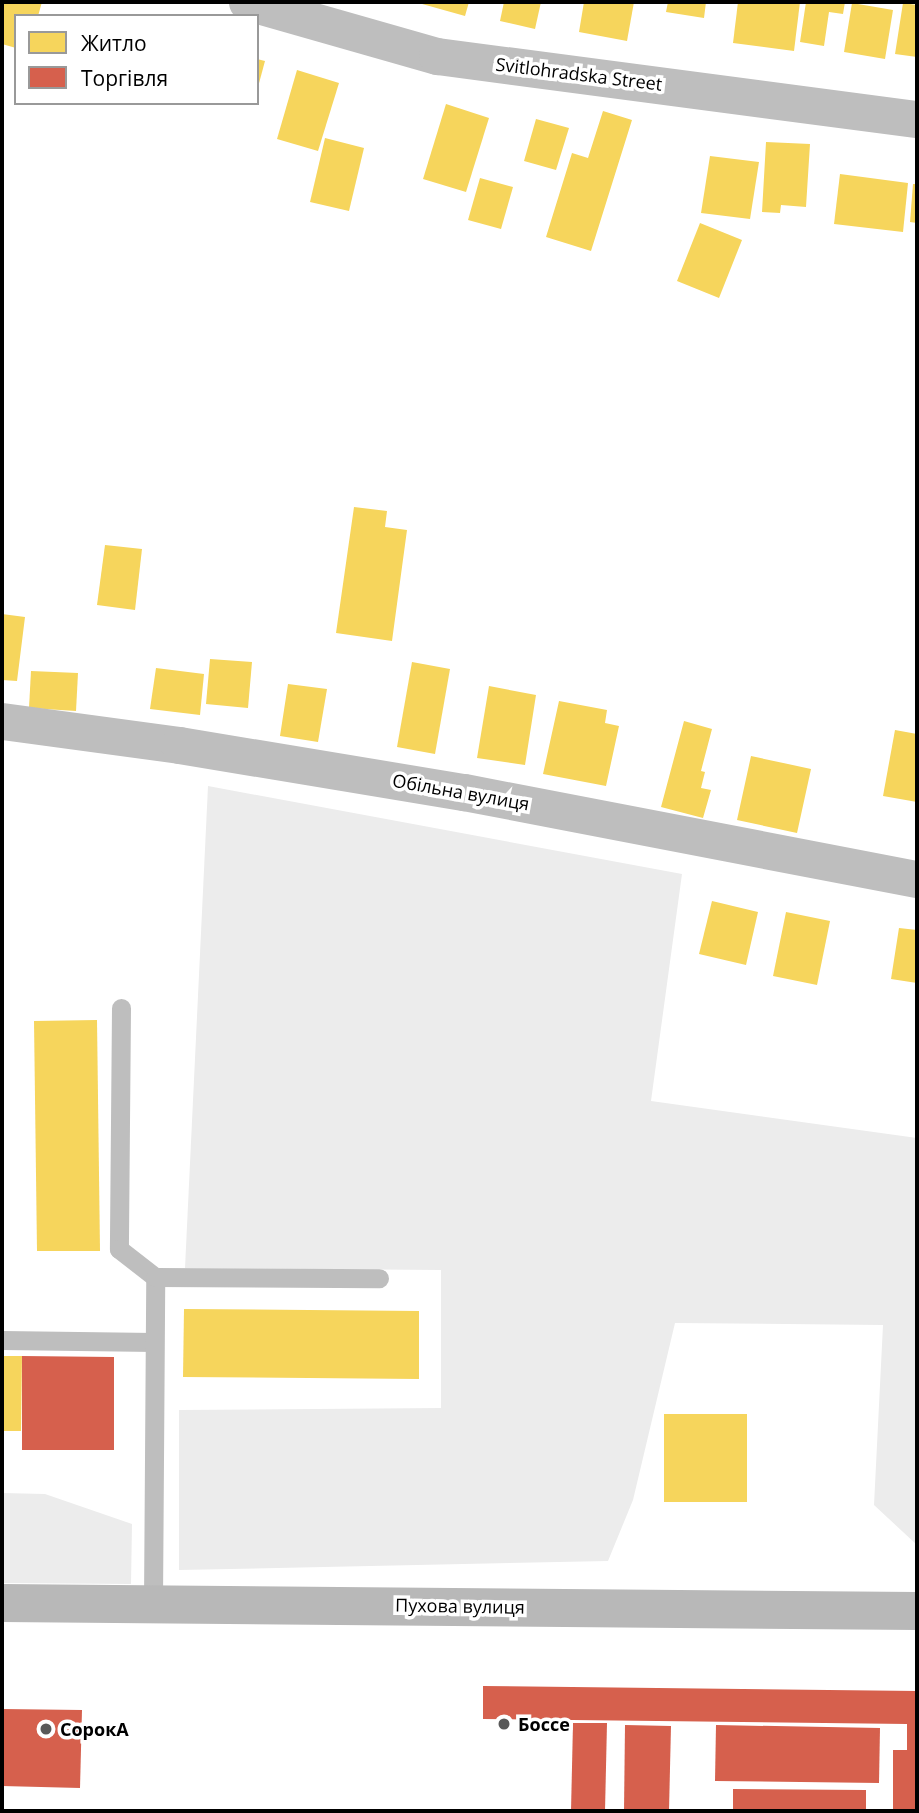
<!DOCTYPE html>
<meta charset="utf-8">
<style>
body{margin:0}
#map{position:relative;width:919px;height:1813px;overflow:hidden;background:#fff;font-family:"Open Sans",sans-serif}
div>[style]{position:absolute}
.green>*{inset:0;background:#ececec}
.homes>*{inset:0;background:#f6d55c}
.shops>*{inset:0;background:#d6604d}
.service>*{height:19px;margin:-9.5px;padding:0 9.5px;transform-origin:9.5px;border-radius:9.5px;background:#bebebe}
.minor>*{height:37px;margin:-18.5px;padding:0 18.5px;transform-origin:18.5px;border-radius:18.5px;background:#bebebe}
.secondary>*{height:38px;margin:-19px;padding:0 19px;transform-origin:19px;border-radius:19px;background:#b8b8b8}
.dots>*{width:19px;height:19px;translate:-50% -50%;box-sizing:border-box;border:4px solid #fff;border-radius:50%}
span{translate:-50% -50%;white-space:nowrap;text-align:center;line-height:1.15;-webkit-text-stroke:7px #fff;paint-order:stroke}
.street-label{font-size:18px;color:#000}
.poi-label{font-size:18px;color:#000;font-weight:700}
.left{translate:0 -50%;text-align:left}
.frame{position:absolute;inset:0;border:4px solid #000;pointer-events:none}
.legend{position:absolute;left:14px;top:14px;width:245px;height:91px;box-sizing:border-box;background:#fff;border:2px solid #999;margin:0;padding:9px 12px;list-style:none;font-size:21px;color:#000}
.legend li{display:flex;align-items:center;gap:14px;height:35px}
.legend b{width:35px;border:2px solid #999}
</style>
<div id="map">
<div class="green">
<i style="clip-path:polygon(208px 786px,682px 874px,651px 1101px,917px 1138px,917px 1545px,874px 1505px,883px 1325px,675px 1323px,633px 1500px,608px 1561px,179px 1570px,179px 1410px,441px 1408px,441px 1270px,185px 1268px)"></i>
<i style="clip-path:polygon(2px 1493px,45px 1494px,132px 1524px,131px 1584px,2px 1583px)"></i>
</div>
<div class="homes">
<i style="clip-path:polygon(2px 2px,42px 2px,38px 16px,16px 16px,16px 48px,2px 44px)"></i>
<i style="clip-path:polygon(415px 2px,469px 2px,465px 16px)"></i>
<i style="clip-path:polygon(504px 2px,541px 2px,535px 29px,500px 21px)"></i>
<i style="clip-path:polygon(584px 2px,634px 2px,627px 41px,579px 32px)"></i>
<i style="clip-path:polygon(668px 2px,706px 2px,704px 18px,666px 12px)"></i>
<i style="clip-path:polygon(738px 2px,800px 2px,794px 51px,733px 43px)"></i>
<i style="clip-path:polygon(806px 2px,845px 2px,843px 14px,829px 12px,824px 46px,800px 42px)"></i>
<i style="clip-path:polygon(852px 3px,893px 10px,885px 59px,844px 52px)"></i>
<i style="clip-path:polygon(903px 3px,917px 5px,917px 57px,895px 54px)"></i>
<i style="clip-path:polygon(257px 59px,265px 61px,258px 87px,257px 87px)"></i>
<i style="clip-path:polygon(297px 70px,339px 83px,318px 151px,277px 139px)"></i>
<i style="clip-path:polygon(446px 104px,489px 118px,466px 192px,423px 179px)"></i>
<i style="clip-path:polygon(603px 111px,632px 120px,591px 251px,546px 237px,572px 153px,588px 158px)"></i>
<i style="clip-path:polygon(536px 119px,569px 128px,556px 170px,524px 161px)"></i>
<i style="clip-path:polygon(325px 138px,364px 148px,349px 211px,310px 202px)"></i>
<i style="clip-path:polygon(766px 142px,810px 144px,806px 207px,781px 205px,780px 213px,762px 212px)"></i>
<i style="clip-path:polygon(710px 156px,759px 162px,750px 219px,701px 213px)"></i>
<i style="clip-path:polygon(840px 174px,908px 183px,903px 232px,834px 224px)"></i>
<i style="clip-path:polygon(480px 178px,513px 187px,501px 229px,468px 220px)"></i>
<i style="clip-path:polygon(913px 184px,917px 184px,917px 223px,910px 222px)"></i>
<i style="clip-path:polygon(700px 223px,742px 240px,719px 298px,677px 281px)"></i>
<i style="clip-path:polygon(354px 507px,387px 511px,385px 527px,407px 530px,392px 641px,336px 633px)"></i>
<i style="clip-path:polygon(105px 545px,142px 549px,135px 610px,97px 605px)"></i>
<i style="clip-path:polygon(2px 614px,25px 617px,17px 681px,2px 680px)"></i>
<i style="clip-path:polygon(210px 659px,252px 662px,248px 708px,206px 704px)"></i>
<i style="clip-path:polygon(412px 662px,450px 669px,435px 754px,397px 747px)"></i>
<i style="clip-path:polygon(156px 668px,204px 674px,200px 715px,150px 709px)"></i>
<i style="clip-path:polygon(31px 671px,78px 673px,76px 711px,29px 708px)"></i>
<i style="clip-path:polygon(288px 684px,327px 689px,318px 742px,280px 736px)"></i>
<i style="clip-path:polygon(489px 686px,536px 695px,525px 765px,477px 758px)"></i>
<i style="clip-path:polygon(559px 701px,607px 710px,605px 723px,619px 726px,606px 786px,543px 774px)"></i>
<i style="clip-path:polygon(684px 721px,712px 729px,701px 771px,705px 772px,701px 788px,711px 790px,703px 818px,661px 807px)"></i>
<i style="clip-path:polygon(895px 730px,917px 734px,917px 802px,883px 796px)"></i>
<i style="clip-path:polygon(751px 756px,811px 769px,797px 833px,737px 820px)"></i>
<i style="clip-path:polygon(712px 901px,758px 912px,746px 965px,699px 954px)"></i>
<i style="clip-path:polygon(786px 912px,830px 921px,817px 985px,773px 976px)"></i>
<i style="clip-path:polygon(899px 928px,917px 930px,917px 983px,891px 979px)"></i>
<i style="clip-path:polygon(97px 1020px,100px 1251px,37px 1251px,34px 1021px)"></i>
<i style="clip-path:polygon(184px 1309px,419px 1311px,419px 1379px,183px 1377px)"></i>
<i style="clip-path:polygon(2px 1356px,22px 1356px,21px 1431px,2px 1431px)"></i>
<i style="clip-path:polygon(664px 1414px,747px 1414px,747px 1502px,664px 1502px)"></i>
</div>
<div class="shops">
<i style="clip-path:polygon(22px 1356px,114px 1357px,114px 1450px,22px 1450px)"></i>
<i style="clip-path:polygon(483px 1686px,917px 1691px,917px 1811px,893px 1811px,893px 1750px,907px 1750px,907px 1724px,483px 1719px)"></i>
<i style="clip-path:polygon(2px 1709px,82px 1710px,80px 1788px,2px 1786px)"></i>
<i style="clip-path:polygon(573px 1723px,607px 1723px,605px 1811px,571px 1811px)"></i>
<i style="clip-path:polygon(625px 1725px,671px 1726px,669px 1811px,624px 1811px)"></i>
<i style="clip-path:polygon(716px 1725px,880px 1728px,879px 1783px,715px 1781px)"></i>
<i style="clip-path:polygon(733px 1789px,866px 1790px,866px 1811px,733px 1811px)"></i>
</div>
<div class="service">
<i style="left:121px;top:1008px;width:241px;rotate:90.5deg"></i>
<i style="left:119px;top:1249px;width:46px;rotate:37.9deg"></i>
<i style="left:2px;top:1340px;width:152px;rotate:0.8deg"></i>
<i style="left:153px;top:1602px;width:325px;rotate:-89.6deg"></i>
<i style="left:155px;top:1277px;width:224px;rotate:0.3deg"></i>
</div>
<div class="minor">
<i style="left:247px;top:2px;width:198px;rotate:15.9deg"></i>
<i style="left:437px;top:56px;width:484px;rotate:7.5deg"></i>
<i style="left:2px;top:721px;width:179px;rotate:7.7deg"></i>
<i style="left:179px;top:745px;width:289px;rotate:9.4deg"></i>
<i style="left:464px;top:792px;width:461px;rotate:10.9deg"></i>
</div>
<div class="secondary">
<i style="left:2px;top:1603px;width:915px;rotate:0.5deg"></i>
</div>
<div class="dots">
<i style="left:504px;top:1724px;background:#595959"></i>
<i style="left:46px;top:1729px;background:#595959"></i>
</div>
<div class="street-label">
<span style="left:579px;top:74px;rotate:7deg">Svitlohradska Street</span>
<span style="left:461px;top:792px;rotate:10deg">Обільна вулиця</span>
<span style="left:460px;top:1606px;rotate:1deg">Пухова вулиця</span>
</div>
<div class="poi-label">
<span class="left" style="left:518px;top:1724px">Боссе</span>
<span class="left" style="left:60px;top:1729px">СорокА</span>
</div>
<div class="frame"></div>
<ul class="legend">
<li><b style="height:19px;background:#f6d55c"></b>Житло</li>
<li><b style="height:19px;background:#d6604d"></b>Торгівля</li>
</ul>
</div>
